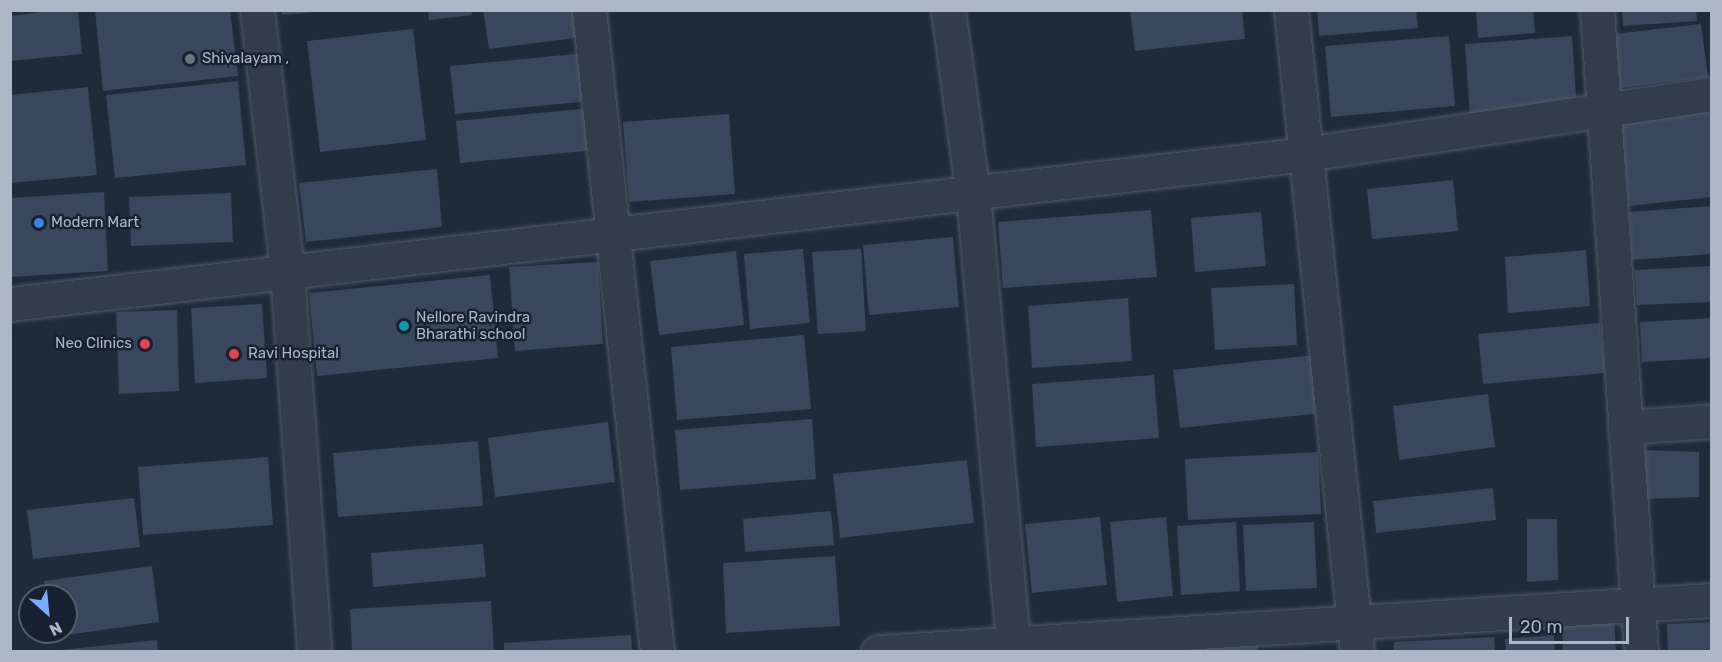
<!DOCTYPE html>
<style>
body{margin:0}
#map{position:relative;width:1722px;height:662px;overflow:hidden;background:#1f2a3b;font-family:Rubik,sans-serif}
div>[style]{position:absolute}
.building>*{inset:0;background:#3a465b}
.roads{filter:drop-shadow(0 0 2px #505968) drop-shadow(0 0 2px #505968)}
.street>*{height:33px;margin:-16.5px;padding:0 16.5px;transform-origin:16.5px;border-radius:16.5px;background:#323c4b}
.dots>*{width:16px;height:16px;translate:-50% -50%;box-sizing:border-box;border:3px solid #18212f;border-radius:50%}
span{translate:-50% -50%;white-space:nowrap;text-align:center;line-height:1.15;-webkit-text-stroke:5px #18212f;paint-order:stroke}
.poi-label{font-size:15px;color:#adb6c7}
.left{translate:0 -50%;text-align:left}
.right{translate:-100% -50%;text-align:right}
.frame{position:absolute;inset:0;border:12px solid #adb6c7;pointer-events:none}
.north{position:absolute;left:18px;top:584px;width:60px;height:60px;box-sizing:border-box;background:#18212f;border:2px solid #545d6c;border-radius:50%;rotate:153deg;font-size:16px;font-weight:700;line-height:24px;text-align:center;color:#adb6c7}
.north::after{content:'';display:block;margin:auto;width:21px;height:27px;background:#7aaaff;clip-path:polygon(50% 0,100% 100%,50% 72%,0 100%)}
.scale{position:absolute;left:1509px;top:617px;width:120px;height:27px;box-sizing:border-box;border:3px solid #adb6c7;border-top:0;padding-left:8px;font-size:18px;line-height:21px;white-space:nowrap;color:#adb6c7;-webkit-text-stroke:4px #18212f;paint-order:stroke}
</style>
<div id="map">
<div class="building">
<i style="clip-path:polygon(57px 10px,78px 10px,82px 54px,10px 61px,10px 16px)"></i>
<i style="clip-path:polygon(95px 10px,230px 10px,238px 76px,103px 91px)"></i>
<i style="clip-path:polygon(282px 10px,318px 10px,318px 12px,282px 15px)"></i>
<i style="clip-path:polygon(428px 10px,471px 10px,472px 15px,429px 20px)"></i>
<i style="clip-path:polygon(483px 10px,580px 10px,583px 37px,489px 49px)"></i>
<i style="clip-path:polygon(1130px 10px,1242px 10px,1245px 39px,1135px 51px)"></i>
<i style="clip-path:polygon(1317px 10px,1416px 10px,1418px 28px,1319px 36px)"></i>
<i style="clip-path:polygon(1533px 10px,1535px 33px,1478px 38px,1476px 11px)"></i>
<i style="clip-path:polygon(1622px 10px,1696px 10px,1697px 21px,1623px 26px)"></i>
<i style="clip-path:polygon(1701px 24px,1708px 77px,1620px 88px,1614px 34px)"></i>
<i style="clip-path:polygon(413px 29px,426px 140px,320px 152px,307px 41px)"></i>
<i style="clip-path:polygon(1449px 36px,1455px 106px,1331px 117px,1325px 46px)"></i>
<i style="clip-path:polygon(1572px 36px,1577px 111px,1470px 118px,1465px 44px)"></i>
<i style="clip-path:polygon(585px 53px,590px 101px,455px 114px,450px 66px)"></i>
<i style="clip-path:polygon(238px 81px,246px 165px,115px 178px,106px 95px)"></i>
<i style="clip-path:polygon(88px 87px,97px 175px,10px 183px,10px 95px)"></i>
<i style="clip-path:polygon(591px 108px,595px 150px,460px 163px,456px 121px)"></i>
<i style="clip-path:polygon(1712px 112px,1712px 197px,1629px 206px,1620px 122px)"></i>
<i style="clip-path:polygon(729px 114px,735px 194px,629px 202px,623px 122px)"></i>
<i style="clip-path:polygon(437px 169px,442px 227px,306px 242px,299px 183px)"></i>
<i style="clip-path:polygon(1453px 180px,1458px 231px,1372px 239px,1367px 189px)"></i>
<i style="clip-path:polygon(104px 192px,108px 271px,10px 277px,10px 198px)"></i>
<i style="clip-path:polygon(231px 193px,233px 242px,131px 246px,129px 197px)"></i>
<i style="clip-path:polygon(1712px 206px,1712px 254px,1632px 260px,1629px 212px)"></i>
<i style="clip-path:polygon(1151px 210px,1157px 277px,1003px 288px,998px 222px)"></i>
<i style="clip-path:polygon(1261px 212px,1266px 266px,1195px 272px,1191px 218px)"></i>
<i style="clip-path:polygon(953px 237px,959px 307px,869px 315px,863px 245px)"></i>
<i style="clip-path:polygon(803px 249px,810px 323px,750px 329px,744px 254px)"></i>
<i style="clip-path:polygon(861px 249px,866px 331px,818px 334px,812px 252px)"></i>
<i style="clip-path:polygon(1586px 250px,1590px 306px,1508px 313px,1505px 257px)"></i>
<i style="clip-path:polygon(736px 251px,744px 325px,659px 335px,650px 261px)"></i>
<i style="clip-path:polygon(598px 262px,603px 344px,515px 351px,509px 267px)"></i>
<i style="clip-path:polygon(1712px 266px,1712px 302px,1637px 305px,1635px 270px)"></i>
<i style="clip-path:polygon(490px 275px,498px 358px,317px 376px,309px 293px)"></i>
<i style="clip-path:polygon(1294px 284px,1297px 345px,1215px 350px,1211px 288px)"></i>
<i style="clip-path:polygon(1128px 298px,1132px 361px,1032px 368px,1028px 306px)"></i>
<i style="clip-path:polygon(262px 304px,267px 378px,195px 383px,191px 308px)"></i>
<i style="clip-path:polygon(177px 310px,179px 391px,119px 394px,116px 312px)"></i>
<i style="clip-path:polygon(1712px 318px,1712px 358px,1642px 362px,1640px 322px)"></i>
<i style="clip-path:polygon(1600px 323px,1605px 373px,1483px 384px,1478px 334px)"></i>
<i style="clip-path:polygon(804px 335px,811px 409px,677px 420px,671px 347px)"></i>
<i style="clip-path:polygon(1315px 355px,1321px 413px,1180px 428px,1173px 370px)"></i>
<i style="clip-path:polygon(1154px 375px,1159px 438px,1036px 447px,1032px 384px)"></i>
<i style="clip-path:polygon(1488px 394px,1495px 447px,1399px 460px,1393px 406px)"></i>
<i style="clip-path:polygon(812px 419px,816px 479px,680px 490px,675px 430px)"></i>
<i style="clip-path:polygon(608px 422px,615px 482px,495px 497px,488px 438px)"></i>
<i style="clip-path:polygon(478px 441px,483px 506px,338px 517px,333px 453px)"></i>
<i style="clip-path:polygon(1644px 450px,1699px 452px,1699px 497px,1647px 499px)"></i>
<i style="clip-path:polygon(1318px 452px,1321px 514px,1188px 520px,1185px 459px)"></i>
<i style="clip-path:polygon(268px 457px,273px 525px,143px 535px,138px 467px)"></i>
<i style="clip-path:polygon(967px 460px,974px 523px,840px 538px,833px 474px)"></i>
<i style="clip-path:polygon(1493px 488px,1496px 520px,1376px 533px,1373px 501px)"></i>
<i style="clip-path:polygon(134px 498px,140px 547px,33px 559px,27px 510px)"></i>
<i style="clip-path:polygon(831px 511px,834px 545px,745px 552px,743px 519px)"></i>
<i style="clip-path:polygon(1100px 517px,1107px 585px,1032px 593px,1025px 524px)"></i>
<i style="clip-path:polygon(1166px 517px,1173px 596px,1117px 602px,1110px 522px)"></i>
<i style="clip-path:polygon(1527px 519px,1557px 519px,1558px 580px,1527px 582px)"></i>
<i style="clip-path:polygon(1236px 522px,1240px 591px,1181px 595px,1177px 526px)"></i>
<i style="clip-path:polygon(1314px 522px,1317px 588px,1246px 591px,1243px 525px)"></i>
<i style="clip-path:polygon(483px 544px,486px 577px,373px 587px,371px 553px)"></i>
<i style="clip-path:polygon(835px 556px,840px 626px,726px 633px,723px 563px)"></i>
<i style="clip-path:polygon(152px 566px,159px 622px,52px 637px,51px 632px,66px 632px,66px 596px,46px 596px,44px 581px)"></i>
<i style="clip-path:polygon(491px 601px,494px 652px,352px 652px,350px 609px)"></i>
<i style="clip-path:polygon(1614px 618px,1616px 652px,1563px 652px,1562px 622px)"></i>
<i style="clip-path:polygon(1712px 622px,1712px 652px,1668px 652px,1667px 624px)"></i>
<i style="clip-path:polygon(631px 635px,632px 652px,504px 652px,504px 643px)"></i>
<i style="clip-path:polygon(1554px 635px,1555px 652px,1506px 652px,1505px 639px)"></i>
<i style="clip-path:polygon(1494px 637px,1495px 652px,1394px 652px,1394px 642px)"></i>
<i style="clip-path:polygon(157px 640px,158px 652px,60px 652px,60px 650px)"></i>
<i style="clip-path:polygon(1258px 644px,1258px 652px,1181px 652px,1181px 648px)"></i>
</div>
<div class="roads">
<div class="street">
<i style="left:257px;top:10px;width:263px;rotate:83.4deg"></i>
<i style="left:287px;top:271px;width:382px;rotate:85.9deg"></i>
<i style="left:589px;top:10px;width:646px;rotate:83.95deg"></i>
<i style="left:948px;top:10px;width:186px;rotate:82.3deg"></i>
<i style="left:973px;top:194px;width:460px;rotate:84.9deg"></i>
<i style="left:1291px;top:10px;width:645px;rotate:84.13deg"></i>
<i style="left:1597px;top:10px;width:644px;rotate:86.08deg"></i>
<i style="left:10px;top:304px;width:1305px;rotate:-6.6deg"></i>
<i style="left:1306px;top:154px;width:410px;rotate:-8.4deg"></i>
<i style="left:1625px;top:427px;width:87px;rotate:-3.9deg"></i>
<i style="left:878px;top:652px;width:836px;rotate:-3.57deg"></i>
</div>
</div>
<div class="dots">
<i style="left:190px;top:59px;background:#6b7280"></i>
<i style="left:39px;top:223px;background:#3f7fe0"></i>
<i style="left:404px;top:326px;background:#0f9aa8"></i>
<i style="left:145px;top:344px;background:#e0444e"></i>
<i style="left:234px;top:354px;background:#e0444e"></i>
</div>
<div class="poi-label">
<span class="left" style="left:202px;top:59px">Shivalayam ,</span>
<span class="left" style="left:51px;top:223px">Modern Mart</span>
<span class="left" style="left:416px;top:326px">Nellore Ravindra<br>Bharathi school</span>
<span class="right" style="left:132px;top:344px">Neo Clinics</span>
<span class="left" style="left:248px;top:354px">Ravi Hospital</span>
</div>
<div class="frame"></div>
<div class="north">N</div>
<div class="scale">20 m</div>
</div>
